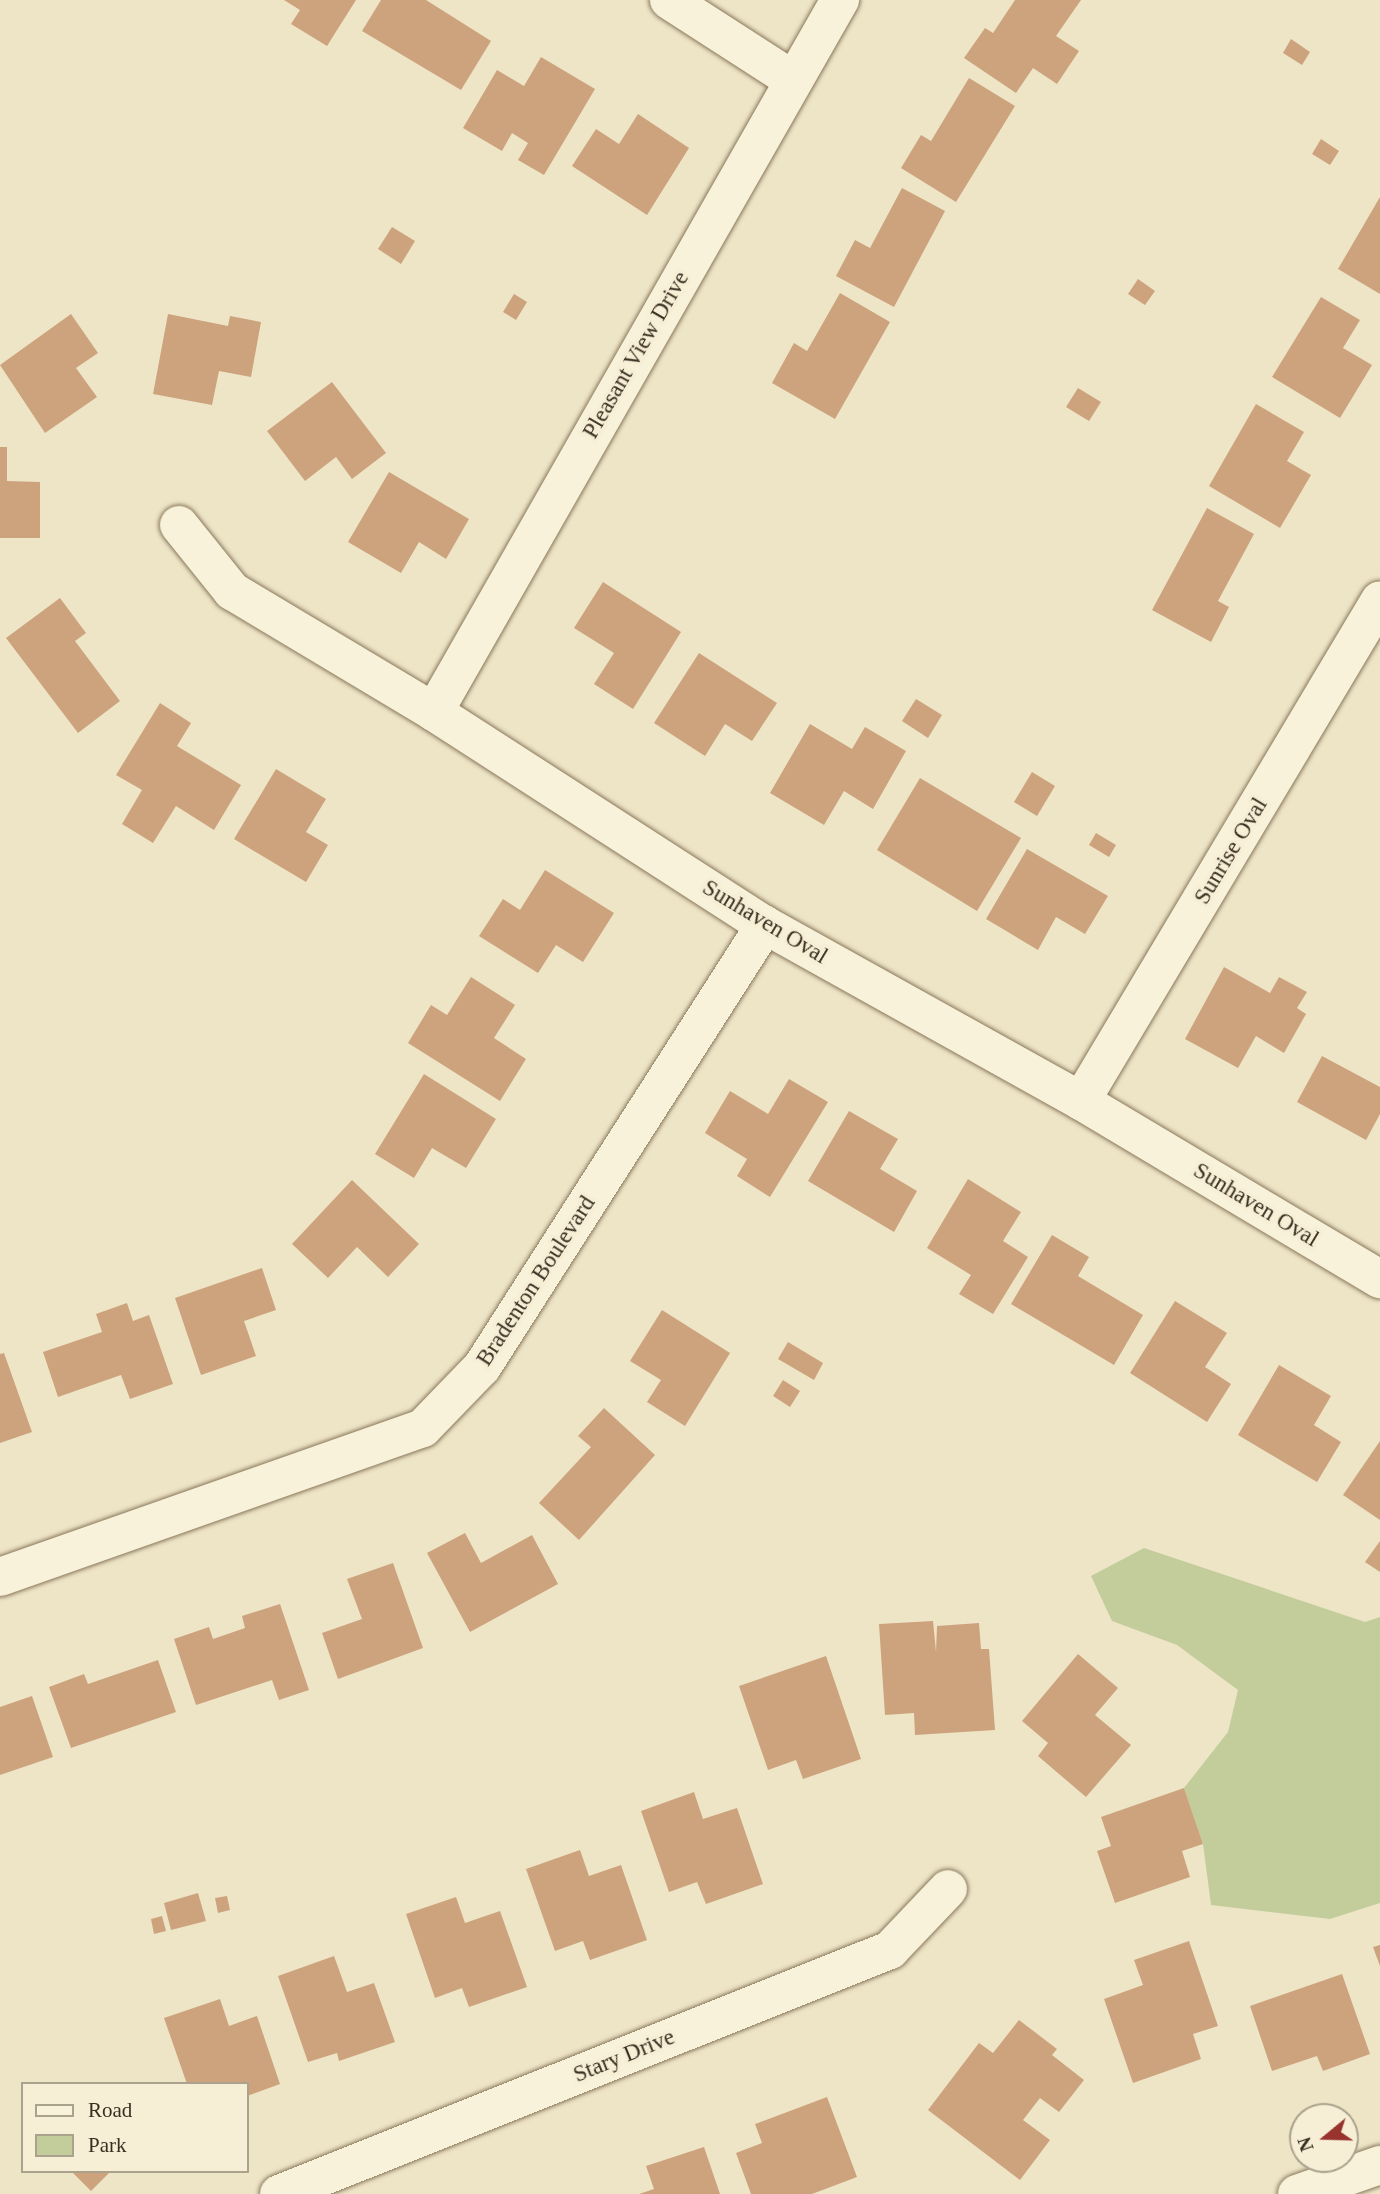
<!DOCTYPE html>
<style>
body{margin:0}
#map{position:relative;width:1380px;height:2194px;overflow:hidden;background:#eee5c7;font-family:Georgia,serif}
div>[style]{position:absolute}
.green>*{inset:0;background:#c3cc9b}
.building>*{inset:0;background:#cca37d}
.roads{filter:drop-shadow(0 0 2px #8a785c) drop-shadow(0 0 2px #8a785c)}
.minor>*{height:38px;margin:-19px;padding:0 19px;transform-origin:19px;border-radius:19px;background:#f9f2da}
span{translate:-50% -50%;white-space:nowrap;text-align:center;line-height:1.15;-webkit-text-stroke:7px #f6efd6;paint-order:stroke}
.street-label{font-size:23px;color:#3a2e20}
.legend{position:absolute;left:21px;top:2082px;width:228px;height:91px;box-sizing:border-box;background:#f6efd6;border:2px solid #aba28d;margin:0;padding:9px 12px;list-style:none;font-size:21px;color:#3a2e20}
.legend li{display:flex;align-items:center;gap:14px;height:35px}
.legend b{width:35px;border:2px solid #aba28d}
.north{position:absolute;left:1289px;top:2103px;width:70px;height:70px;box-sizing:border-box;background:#f6efd6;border:2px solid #aba28d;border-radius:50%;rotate:251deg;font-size:19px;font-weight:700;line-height:28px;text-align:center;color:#3a2e20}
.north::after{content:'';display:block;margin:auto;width:24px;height:32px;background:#98332d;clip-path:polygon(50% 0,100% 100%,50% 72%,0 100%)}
</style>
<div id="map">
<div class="green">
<i style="clip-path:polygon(1144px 1548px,1365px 1622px,1380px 1617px,1380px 1903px,1330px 1919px,1211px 1905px,1203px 1844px,1184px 1788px,1228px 1732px,1238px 1690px,1177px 1645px,1112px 1621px,1091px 1576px)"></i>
</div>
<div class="building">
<i style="clip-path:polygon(284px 0,356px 0,327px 46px,291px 24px,300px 10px)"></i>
<i style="clip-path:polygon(381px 0,426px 0,491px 41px,461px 90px,362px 31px)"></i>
<i style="clip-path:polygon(1015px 0,1081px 0,1056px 36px,1079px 51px,1057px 84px,1033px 68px,1016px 93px,964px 58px,985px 28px,993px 33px)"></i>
<i style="clip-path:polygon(1291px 39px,1310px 52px,1302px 65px,1283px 53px)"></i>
<i style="clip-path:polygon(541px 57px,595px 89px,544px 175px,518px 160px,528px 143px,512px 133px,502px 151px,463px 128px,497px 70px,524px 86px)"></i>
<i style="clip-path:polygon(969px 78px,1015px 106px,956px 202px,901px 168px,921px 135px,931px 141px)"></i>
<i style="clip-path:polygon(638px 114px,689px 148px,647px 215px,572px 166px,596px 129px,619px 144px)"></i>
<i style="clip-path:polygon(1321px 139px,1339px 151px,1330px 165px,1312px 154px)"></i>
<i style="clip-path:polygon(902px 188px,945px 211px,894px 307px,836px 276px,855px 240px,870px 248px)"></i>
<i style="clip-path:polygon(1380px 197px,1380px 294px,1338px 269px)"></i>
<i style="clip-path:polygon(392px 227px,415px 241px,401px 264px,378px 249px)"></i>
<i style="clip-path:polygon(1138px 279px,1155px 291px,1145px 305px,1128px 294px)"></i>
<i style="clip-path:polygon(840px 293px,890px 322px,835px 419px,772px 383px,794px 343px,807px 351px)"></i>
<i style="clip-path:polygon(514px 294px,527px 302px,516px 320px,503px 312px)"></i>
<i style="clip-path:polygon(1321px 297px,1360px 320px,1343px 348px,1372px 365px,1340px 418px,1272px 377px)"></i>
<i style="clip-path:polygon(71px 314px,98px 353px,76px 368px,97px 397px,45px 433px,0 365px)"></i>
<i style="clip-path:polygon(168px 314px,228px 326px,230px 316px,261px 322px,251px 377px,219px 371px,212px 405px,153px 394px)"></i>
<i style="clip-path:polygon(332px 382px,386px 453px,352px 479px,336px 457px,305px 481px,267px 431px)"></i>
<i style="clip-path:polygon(1078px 388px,1101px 402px,1089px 421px,1066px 407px)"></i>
<i style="clip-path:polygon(1256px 404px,1304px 432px,1287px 461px,1311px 475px,1280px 528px,1209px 486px)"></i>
<i style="clip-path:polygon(0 447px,7px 447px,7px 481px,40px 482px,40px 538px,0 538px)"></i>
<i style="clip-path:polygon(389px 472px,469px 519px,446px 559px,419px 542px,401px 573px,348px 542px)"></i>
<i style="clip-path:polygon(1207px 508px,1254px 534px,1218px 601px,1229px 607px,1211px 642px,1152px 610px)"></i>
<i style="clip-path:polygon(603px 582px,681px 632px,633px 709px,594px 684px,614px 653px,574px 628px)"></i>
<i style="clip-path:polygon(60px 598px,86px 633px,75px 641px,120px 701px,78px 733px,6px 638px)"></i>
<i style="clip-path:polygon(699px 653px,777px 703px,752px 741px,725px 724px,705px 756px,654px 723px)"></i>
<i style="clip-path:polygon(916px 699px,942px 715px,928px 738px,902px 721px)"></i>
<i style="clip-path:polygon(160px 703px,191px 723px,177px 746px,241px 785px,214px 830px,176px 806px,153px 843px,122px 824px,142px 790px,116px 775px)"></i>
<i style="clip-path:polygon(810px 724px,852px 749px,865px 727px,906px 751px,873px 809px,844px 791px,824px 825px,770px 793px)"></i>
<i style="clip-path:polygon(276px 769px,326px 799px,306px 832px,328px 845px,306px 882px,234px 839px)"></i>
<i style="clip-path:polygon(1032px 772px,1055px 786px,1037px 816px,1014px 802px)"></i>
<i style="clip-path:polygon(920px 778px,1021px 838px,977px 911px,877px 850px)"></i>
<i style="clip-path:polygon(1096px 833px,1116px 845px,1109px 857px,1089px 845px)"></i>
<i style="clip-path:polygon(1027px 849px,1108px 896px,1085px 934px,1056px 917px,1038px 950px,986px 919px)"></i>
<i style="clip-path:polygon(545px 870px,614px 913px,583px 962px,556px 945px,538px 973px,479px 936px,503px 899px,520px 910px)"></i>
<i style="clip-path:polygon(1224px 967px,1270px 993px,1279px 977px,1307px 992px,1297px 1008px,1306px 1014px,1284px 1053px,1256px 1036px,1238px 1068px,1185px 1039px)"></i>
<i style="clip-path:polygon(471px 977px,515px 1005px,494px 1038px,526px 1059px,500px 1101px,408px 1043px,431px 1005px,447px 1015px)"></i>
<i style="clip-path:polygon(1322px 1056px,1380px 1087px,1380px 1114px,1366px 1140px,1297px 1102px)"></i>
<i style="clip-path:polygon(424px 1074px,496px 1119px,466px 1168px,432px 1148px,414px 1178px,375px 1154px)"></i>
<i style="clip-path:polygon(789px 1079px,828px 1102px,770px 1197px,737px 1176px,747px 1159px,705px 1133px,730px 1091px,768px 1114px)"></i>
<i style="clip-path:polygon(849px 1111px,898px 1139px,880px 1169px,917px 1191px,894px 1232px,808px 1181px)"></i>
<i style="clip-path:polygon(968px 1179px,1021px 1212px,1003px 1241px,1028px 1257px,993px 1314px,959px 1294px,971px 1275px,927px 1248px)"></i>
<i style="clip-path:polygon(352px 1180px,419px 1244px,388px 1277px,357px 1247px,328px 1278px,292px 1244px)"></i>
<i style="clip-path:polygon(1052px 1235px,1089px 1257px,1078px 1276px,1143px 1315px,1114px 1365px,1011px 1304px)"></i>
<i style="clip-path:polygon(262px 1268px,276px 1310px,244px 1321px,256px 1356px,201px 1375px,175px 1298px)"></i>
<i style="clip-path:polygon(1175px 1301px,1227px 1333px,1205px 1367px,1231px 1384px,1207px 1422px,1130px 1373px)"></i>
<i style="clip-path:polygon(127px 1303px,133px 1321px,149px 1315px,173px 1384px,130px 1399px,121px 1375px,58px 1397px,43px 1352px,102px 1332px,96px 1314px)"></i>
<i style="clip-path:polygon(662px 1310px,730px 1353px,685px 1426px,647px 1402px,661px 1380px,630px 1361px)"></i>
<i style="clip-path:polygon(788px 1342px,823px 1363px,814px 1380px,778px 1359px)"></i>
<i style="clip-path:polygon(4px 1353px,32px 1432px,0 1443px,0 1354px)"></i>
<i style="clip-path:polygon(1279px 1365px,1331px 1396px,1314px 1425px,1341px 1442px,1317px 1482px,1238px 1435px)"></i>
<i style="clip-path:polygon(783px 1380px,800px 1391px,790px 1407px,773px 1396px)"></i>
<i style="clip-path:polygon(604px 1408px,655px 1455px,579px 1540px,539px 1503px,591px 1447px,578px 1436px)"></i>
<i style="clip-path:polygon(1380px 1441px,1380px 1520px,1343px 1495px)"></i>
<i style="clip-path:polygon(465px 1533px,481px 1563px,532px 1535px,558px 1584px,470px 1632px,427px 1553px)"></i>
<i style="clip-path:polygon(1380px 1541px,1380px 1572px,1365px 1562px)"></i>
<i style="clip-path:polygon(393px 1563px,423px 1648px,338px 1679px,322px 1633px,362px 1619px,347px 1579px)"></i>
<i style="clip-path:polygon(280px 1604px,309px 1690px,279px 1700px,272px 1680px,196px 1705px,174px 1639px,209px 1627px,213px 1639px,245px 1628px,242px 1616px)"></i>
<i style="clip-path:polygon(933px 1621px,936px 1652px,937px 1626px,979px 1623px,981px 1649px,989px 1649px,995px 1730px,915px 1735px,914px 1713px,885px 1715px,879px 1624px)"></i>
<i style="clip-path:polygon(1078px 1654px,1118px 1688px,1095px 1715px,1131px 1745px,1086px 1797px,1038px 1756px,1048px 1743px,1022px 1721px)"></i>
<i style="clip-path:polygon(826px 1656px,861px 1759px,803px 1779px,796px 1760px,768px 1770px,739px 1686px)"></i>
<i style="clip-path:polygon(158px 1660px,176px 1712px,71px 1748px,49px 1687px,84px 1674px,88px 1684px)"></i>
<i style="clip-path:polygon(32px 1696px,53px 1757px,0 1775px,0 1707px)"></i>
<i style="clip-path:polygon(1184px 1788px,1203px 1844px,1182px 1851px,1190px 1877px,1115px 1903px,1097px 1851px,1111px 1846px,1101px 1817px)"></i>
<i style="clip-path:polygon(694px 1792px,703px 1819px,737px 1808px,763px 1884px,706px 1904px,697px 1882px,669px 1892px,641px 1811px)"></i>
<i style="clip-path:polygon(580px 1850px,589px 1876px,621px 1865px,647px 1940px,590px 1960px,583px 1941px,555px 1951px,526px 1869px)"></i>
<i style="clip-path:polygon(198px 1893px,206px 1921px,171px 1930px,164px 1903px)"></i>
<i style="clip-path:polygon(227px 1896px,230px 1910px,218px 1913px,215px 1898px)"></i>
<i style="clip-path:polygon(456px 1897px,465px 1923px,500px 1911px,527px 1987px,469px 2007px,462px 1988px,435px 1998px,406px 1914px)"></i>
<i style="clip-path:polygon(162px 1916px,166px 1931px,154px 1934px,151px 1919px)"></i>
<i style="clip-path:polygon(1189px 1941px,1218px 2026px,1193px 2034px,1201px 2059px,1133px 2083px,1104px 1999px,1143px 1985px,1134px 1960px)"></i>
<i style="clip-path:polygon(1380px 1945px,1380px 1966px,1373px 1947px)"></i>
<i style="clip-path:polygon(334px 1956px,347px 1992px,374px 1983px,395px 2042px,339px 2061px,337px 2053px,308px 2062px,278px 1976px)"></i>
<i style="clip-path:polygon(1342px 1974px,1370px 2054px,1323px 2071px,1317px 2056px,1272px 2071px,1250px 2006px)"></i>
<i style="clip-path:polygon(220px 1999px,229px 2026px,257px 2016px,280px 2084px,247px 2096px,247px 2084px,187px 2084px,164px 2018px)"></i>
<i style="clip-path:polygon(1019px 2020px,1057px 2049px,1052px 2055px,1084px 2080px,1059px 2112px,1040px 2098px,1023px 2120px,1050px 2140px,1020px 2180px,928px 2110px,979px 2043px,993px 2053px)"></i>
<i style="clip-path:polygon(827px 2097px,857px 2177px,812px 2194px,751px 2194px,736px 2153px,762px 2143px,755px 2124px)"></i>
<i style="clip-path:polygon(704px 2147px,720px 2194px,639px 2194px,654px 2189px,646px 2166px)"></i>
<i style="clip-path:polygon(71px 2171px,111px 2171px,91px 2191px)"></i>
</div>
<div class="roads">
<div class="minor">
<i style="left:669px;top:0;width:148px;rotate:32.8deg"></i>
<i style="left:179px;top:525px;width:85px;rotate:51.2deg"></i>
<i style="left:232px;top:591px;width:235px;rotate:30.9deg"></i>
<i style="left:434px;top:712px;width:394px;rotate:32.8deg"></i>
<i style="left:765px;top:925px;width:362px;rotate:29.1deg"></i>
<i style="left:1081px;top:1101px;width:348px;rotate:30.8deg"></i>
<i style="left:434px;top:712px;width:820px;rotate:-60.31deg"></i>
<i style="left:1081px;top:1101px;width:583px;rotate:-59.17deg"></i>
<i style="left:0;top:1577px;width:448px;rotate:-19.4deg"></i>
<i style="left:423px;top:1428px;width:85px;rotate:-46deg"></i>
<i style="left:482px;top:1367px;width:525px;rotate:-57.37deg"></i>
<i style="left:279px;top:2194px;width:658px;rotate:-21.77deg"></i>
<i style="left:890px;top:1950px;width:84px;rotate:-46.4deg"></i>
<i style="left:1297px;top:2194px;width:88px;rotate:-19.3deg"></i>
</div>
</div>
<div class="street-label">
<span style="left:636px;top:355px;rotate:-60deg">Pleasant View Drive</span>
<span style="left:1231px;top:851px;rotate:-59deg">Sunrise Oval</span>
<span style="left:765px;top:922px;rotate:31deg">Sunhaven Oval</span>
<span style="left:1256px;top:1205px;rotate:31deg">Sunhaven Oval</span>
<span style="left:536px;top:1281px;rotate:-57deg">Bradenton Boulevard</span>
<span style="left:624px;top:2056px;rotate:-22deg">Stary Drive</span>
</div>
<ul class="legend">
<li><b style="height:9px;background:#f9f2da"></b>Road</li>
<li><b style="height:19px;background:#c3cc9b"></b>Park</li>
</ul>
<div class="north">N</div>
</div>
